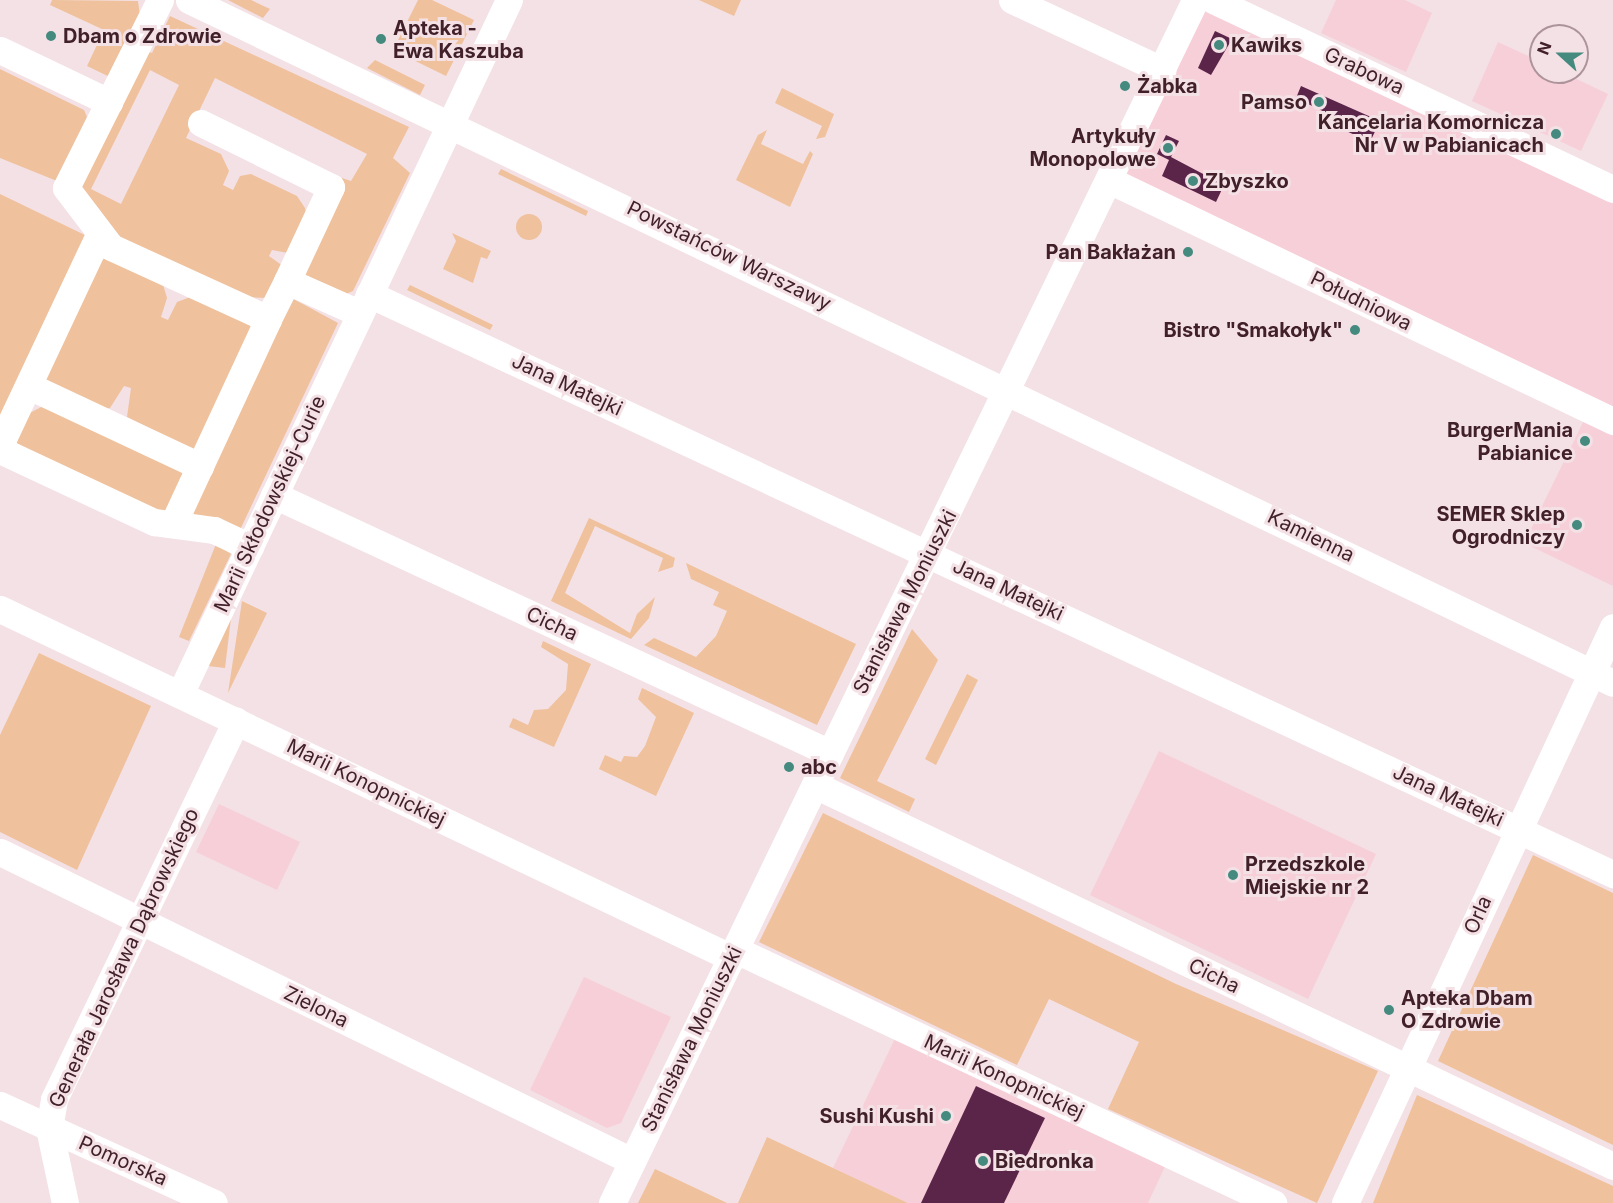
<!DOCTYPE html>
<meta charset="utf-8">
<style>
body{margin:0}
#map{position:relative;width:1613px;height:1203px;overflow:hidden;background:#f4e1e5;font-family:Inter,sans-serif}
div>[style]{position:absolute}
.built>*{inset:0;background:#f7cfd9}
.green>*{inset:0;background:#efc19c}
.round{border-radius:50%}
.building>*{inset:0;background:#5b2549}
.minor>*{height:27px;margin:-13.5px;padding:0 13.5px;transform-origin:13.5px;border-radius:13.5px;background:#fff}
.dots>*{width:16px;height:16px;translate:-50% -50%;box-sizing:border-box;border:3px solid #f4e1e5;border-radius:50%}
span{translate:-50% -50%;white-space:nowrap;text-align:center;line-height:1.15;-webkit-text-stroke:6px #f4e1e5;paint-order:stroke}
.poi-label{font-size:20px;color:#41202a;font-weight:700}
.left{translate:0 -50%;text-align:left}
.right{translate:-100% -50%;text-align:right}
.street-label{font-size:20px;color:#41202a}
.north{position:absolute;left:1529px;top:24px;width:60px;height:60px;box-sizing:border-box;background:#f4e1e5;border:2px solid #ac949a;border-radius:50%;rotate:291deg;font-size:16px;font-weight:700;line-height:24px;text-align:center;color:#41202a}
.north::after{content:'';display:block;margin:auto;width:21px;height:27px;background:#458a7e;clip-path:polygon(50% 0,100% 100%,50% 72%,0 100%)}
</style>
<div id="map">
<div class="built">
<i style="clip-path:polygon(1195px 0,1613px 189px,1613px 586px,1524px 543px,1589px 410px,1109px 180px)"></i>
<i style="clip-path:polygon(1336px 0,1405px 0,1432px 13px,1406px 72px,1321px 33px)"></i>
<i style="clip-path:polygon(1498px 42px,1541px 62px,1541px 72px,1562px 72px,1608px 94px,1581px 151px,1472px 101px)"></i>
<i style="clip-path:polygon(1159px 751px,1376px 854px,1308px 999px,1090px 895px)"></i>
<i style="clip-path:polygon(219px 804px,300px 842px,277px 890px,196px 852px)"></i>
<i style="clip-path:polygon(584px 977px,671px 1017px,621px 1123px,607px 1128px,530px 1090px)"></i>
<i style="clip-path:polygon(900px 1028px,1170px 1156px,1148px 1203px,908px 1203px,833px 1168px)"></i>
</div>
<div class="green">
<i style="clip-path:polygon(52px 0,138px 1px,140px 16px,114px 79px,87px 66px,104px 30px,50px 5px)"></i>
<i style="clip-path:polygon(228px 0,251px 0,270px 9px,263px 18px)"></i>
<i style="clip-path:polygon(418px 0,432px 0,474px 20px,446px 76px,393px 50px)"></i>
<i style="clip-path:polygon(699px 0,741px 0,734px 16px)"></i>
<i style="clip-path:polygon(evenodd,170px 16px,409px 127px,393px 158px,410px 173px,353px 291px,346px 294px,301px 276px,300px 267px,342px 178px,351px 181px,367px 154px,215px 78px,186px 138px,221px 154px,229px 171px,223px 185px,233px 190px,240px 176px,251px 174px,297px 196px,305px 208px,307px 217px,288px 253px,272px 250px,269px 256px,283px 266px,269px 298px,240px 297px,121px 239px,81px 190px,81px 174px,143px 50px,152px 53px,170px 16px,150px 70px,179px 85px,121px 204px,91px 189px,150px 70px)"></i>
<i style="clip-path:polygon(375px 60px,425px 85px,420px 95px,367px 68px)"></i>
<i style="clip-path:polygon(0 69px,84px 110px,87px 117px,57px 181px,0 158px)"></i>
<i style="clip-path:polygon(782px 88px,834px 114px,825px 137px,816px 139px,822px 126px,775px 103px)"></i>
<i style="clip-path:polygon(767px 130px,761px 144px,803px 164px,810px 151px,813px 154px,790px 207px,736px 180px,758px 135px)"></i>
<i style="clip-path:polygon(501px 169px,588px 211px,586px 216px,498px 174px)"></i>
<i style="clip-path:polygon(0 194px,91px 238px,0 420px)"></i>
<i class="round" style="left:516px;top:214px;width:26px;height:26px"></i>
<i style="clip-path:polygon(452px 233px,491px 251px,487px 259px,481px 257px,473px 283px,443px 269px,456px 241px)"></i>
<i style="clip-path:polygon(111px 257px,162px 281px,167px 298px,161px 317px,168px 320px,177px 302px,193px 296px,249px 322px,252px 330px,195px 451px,127px 417px,131px 388px,124px 386px,110px 408px,99px 410px,47px 387px,44px 370px,97px 261px)"></i>
<i style="clip-path:polygon(410px 285px,493px 325px,490px 330px,407px 290px)"></i>
<i style="clip-path:polygon(288px 296px,338px 323px,239px 532px,190px 513px)"></i>
<i style="clip-path:polygon(45px 405px,187px 472px,165px 513px,19px 447px,16px 441px,26px 415px)"></i>
<i style="clip-path:polygon(589px 518px,675px 558px,673px 567px,658px 572px,663px 558px,595px 526px,565px 593px,630px 633px,637px 614px,655px 597px,649px 618px,631px 639px,551px 601px)"></i>
<i style="clip-path:polygon(216px 544px,231px 554px,189px 641px,179px 637px)"></i>
<i style="clip-path:polygon(686px 563px,856px 644px,817px 725px,644px 645px,654px 638px,696px 657px,716px 636px,727px 611px,713px 605px,719px 592px,691px 579px)"></i>
<i style="clip-path:polygon(242px 601px,267px 613px,228px 693px)"></i>
<i style="clip-path:polygon(232px 610px,225px 668px,208px 666px,216px 641px)"></i>
<i style="clip-path:polygon(912px 629px,938px 660px,877px 781px,915px 799px,909px 812px,840px 778px)"></i>
<i style="clip-path:polygon(543px 641px,591px 664px,554px 747px,509px 727px,513px 718px,528px 725px,534px 710px,548px 709px,566px 690px,568px 664px,541px 647px)"></i>
<i style="clip-path:polygon(39px 653px,151px 706px,77px 870px,0 832px,0 735px)"></i>
<i style="clip-path:polygon(967px 674px,978px 680px,936px 765px,925px 759px)"></i>
<i style="clip-path:polygon(642px 688px,694px 713px,656px 796px,599px 769px,605px 755px,621px 762px,624px 756px,637px 757px,645px 746px,656px 717px,638px 699px)"></i>
<i style="clip-path:polygon(823px 813px,1176px 984px,1378px 1071px,1317px 1203px,1108px 1109px,1139px 1042px,1049px 999px,1017px 1065px,759px 942px)"></i>
<i style="clip-path:polygon(1533px 855px,1613px 893px,1613px 1145px,1438px 1061px)"></i>
<i style="clip-path:polygon(1417px 1095px,1613px 1186px,1613px 1203px,1373px 1203px)"></i>
<i style="clip-path:polygon(767px 1137px,833px 1168px,908px 1203px,738px 1203px)"></i>
<i style="clip-path:polygon(655px 1169px,727px 1203px,638px 1203px)"></i>
</div>
<div class="building">
<i style="clip-path:polygon(1215px 31px,1232px 39px,1211px 75px,1198px 68px)"></i>
<i style="clip-path:polygon(1301px 86px,1380px 121px,1370px 142px,1344px 130px,1347px 123px,1296px 98px)"></i>
<i style="clip-path:polygon(1166px 135px,1179px 141px,1171px 157px,1224px 185px,1216px 202px,1162px 176px,1169px 160px,1157px 154px)"></i>
<i style="clip-path:polygon(976px 1086px,1045px 1118px,1004px 1203px,921px 1203px)"></i>
</div>
<div class="minor">
<i style="left:160px;top:0;width:210px;rotate:116.6deg"></i>
<i style="left:66px;top:188px;width:74px;rotate:52.7deg"></i>
<i style="left:111px;top:247px;width:173px;rotate:24.6deg"></i>
<i style="left:268px;top:319px;width:42px;rotate:-63.4deg"></i>
<i style="left:287px;top:281px;width:79px;rotate:24deg"></i>
<i style="left:189px;top:0;width:1579px;rotate:25.62deg"></i>
<i style="left:1012px;top:0;width:166px;rotate:25deg"></i>
<i style="left:1213px;top:0;width:442px;rotate:25.3deg"></i>
<i style="left:0;top:50px;width:121px;rotate:25.5deg"></i>
<i style="left:201px;top:123px;width:145px;rotate:26.2deg"></i>
<i style="left:331px;top:187px;width:104px;rotate:115.1deg"></i>
<i style="left:1109px;top:180px;width:559px;rotate:25.56deg"></i>
<i style="left:369px;top:294px;width:1373px;rotate:25deg"></i>
<i style="left:29px;top:386px;width:189px;rotate:25.1deg"></i>
<i style="left:0;top:445px;width:230px;rotate:-64.8deg"></i>
<i style="left:0;top:450px;width:170px;rotate:25.1deg"></i>
<i style="left:154px;top:522px;width:61px;rotate:7.6deg"></i>
<i style="left:214px;top:530px;width:40px;rotate:25deg"></i>
<i style="left:274px;top:495px;width:613px;rotate:24.89deg"></i>
<i style="left:173px;top:524px;width:226px;rotate:-65.1deg"></i>
<i style="left:0;top:609px;width:811px;rotate:25.49deg"></i>
<i style="left:180px;top:694px;width:768px;rotate:-64.64deg"></i>
<i style="left:815px;top:785px;width:884px;rotate:25.52deg"></i>
<i style="left:0;top:852px;width:703px;rotate:26.06deg"></i>
<i style="left:736px;top:950px;width:594px;rotate:25.23deg"></i>
<i style="left:0;top:1105px;width:235px;rotate:24.6deg"></i>
<i style="left:65px;top:1203px;width:77px;rotate:-102deg"></i>
<i style="left:49px;top:1128px;width:29px;rotate:-80deg"></i>
<i style="left:54px;top:1099px;width:420px;rotate:-64.3deg"></i>
<i style="left:612px;top:1203px;width:1337px;rotate:-64.14deg"></i>
<i style="left:1345px;top:1203px;width:635px;rotate:-65.05deg"></i>
</div>
<div class="dots">
<i style="left:51px;top:36px;background:#458a7e"></i>
<i style="left:381px;top:39px;background:#458a7e"></i>
<i style="left:1219px;top:45px;background:#458a7e"></i>
<i style="left:1125px;top:86px;background:#458a7e"></i>
<i style="left:1319px;top:102px;background:#458a7e"></i>
<i style="left:1556px;top:134px;background:#458a7e"></i>
<i style="left:1168px;top:148px;background:#458a7e"></i>
<i style="left:1193px;top:181px;background:#458a7e"></i>
<i style="left:1188px;top:252px;background:#458a7e"></i>
<i style="left:1355px;top:330px;background:#458a7e"></i>
<i style="left:1585px;top:441px;background:#458a7e"></i>
<i style="left:1577px;top:525px;background:#458a7e"></i>
<i style="left:789px;top:767px;background:#458a7e"></i>
<i style="left:1233px;top:875px;background:#458a7e"></i>
<i style="left:1389px;top:1010px;background:#458a7e"></i>
<i style="left:946px;top:1116px;background:#458a7e"></i>
<i style="left:983px;top:1161px;background:#458a7e"></i>
</div>
<div class="poi-label">
<span class="left" style="left:393px;top:40px">Apteka -<br>Ewa Kaszuba</span>
<span class="left" style="left:63px;top:36px">Dbam o Zdrowie</span>
<span class="left" style="left:1231px;top:45px">Kawiks</span>
<span class="left" style="left:1137px;top:86px">Żabka</span>
<span class="right" style="left:1307px;top:102px">Pamso</span>
<span class="right" style="left:1544px;top:134px">Kancelaria Komornicza<br>Nr V w Pabianicach</span>
<span class="right" style="left:1156px;top:148px">Artykuły<br>Monopolowe</span>
<span class="left" style="left:1205px;top:181px">Zbyszko</span>
<span class="right" style="left:1176px;top:252px">Pan Bakłażan</span>
<span class="right" style="left:1343px;top:330px">Bistro "Smakołyk"</span>
<span class="right" style="left:1573px;top:442px">BurgerMania<br>Pabianice</span>
<span class="right" style="left:1565px;top:526px">SEMER Sklep<br>Ogrodniczy</span>
<span class="left" style="left:801px;top:767px">abc</span>
<span class="left" style="left:1245px;top:876px">Przedszkole<br>Miejskie nr 2</span>
<span class="left" style="left:1401px;top:1010px">Apteka Dbam<br>O Zdrowie</span>
<span class="right" style="left:934px;top:1116px">Sushi Kushi</span>
<span class="left" style="left:995px;top:1161px">Biedronka</span>
</div>
<div class="street-label">
<span style="left:1364px;top:71px;rotate:25deg">Grabowa</span>
<span style="left:729px;top:256px;rotate:26deg">Powstańców Warszawy</span>
<span style="left:1361px;top:301px;rotate:26deg">Południowa</span>
<span style="left:567px;top:385px;rotate:25deg">Jana Matejki</span>
<span style="left:270px;top:504px;rotate:-65deg">Marii Skłodowskiej-Curie</span>
<span style="left:1311px;top:536px;rotate:26deg">Kamienna</span>
<span style="left:1008px;top:590px;rotate:25deg">Jana Matejki</span>
<span style="left:905px;top:602px;rotate:-63deg">Stanisława Moniuszki</span>
<span style="left:552px;top:624px;rotate:25deg">Cicha</span>
<span style="left:366px;top:783px;rotate:26deg">Marii Konopnickiej</span>
<span style="left:1448px;top:796px;rotate:25deg">Jana Matejki</span>
<span style="left:1478px;top:915px;rotate:-66deg">Orla</span>
<span style="left:124px;top:958px;rotate:-65deg">Generała Jarosława Dąbrowskiego</span>
<span style="left:1214px;top:976px;rotate:26deg">Cicha</span>
<span style="left:316px;top:1007px;rotate:26deg">Zielona</span>
<span style="left:692px;top:1039px;rotate:-64deg">Stanisława Moniuszki</span>
<span style="left:1004px;top:1077px;rotate:25deg">Marii Konopnickiej</span>
<span style="left:123px;top:1161px;rotate:24deg">Pomorska</span>
</div>
<div class="north">N</div>
</div>
